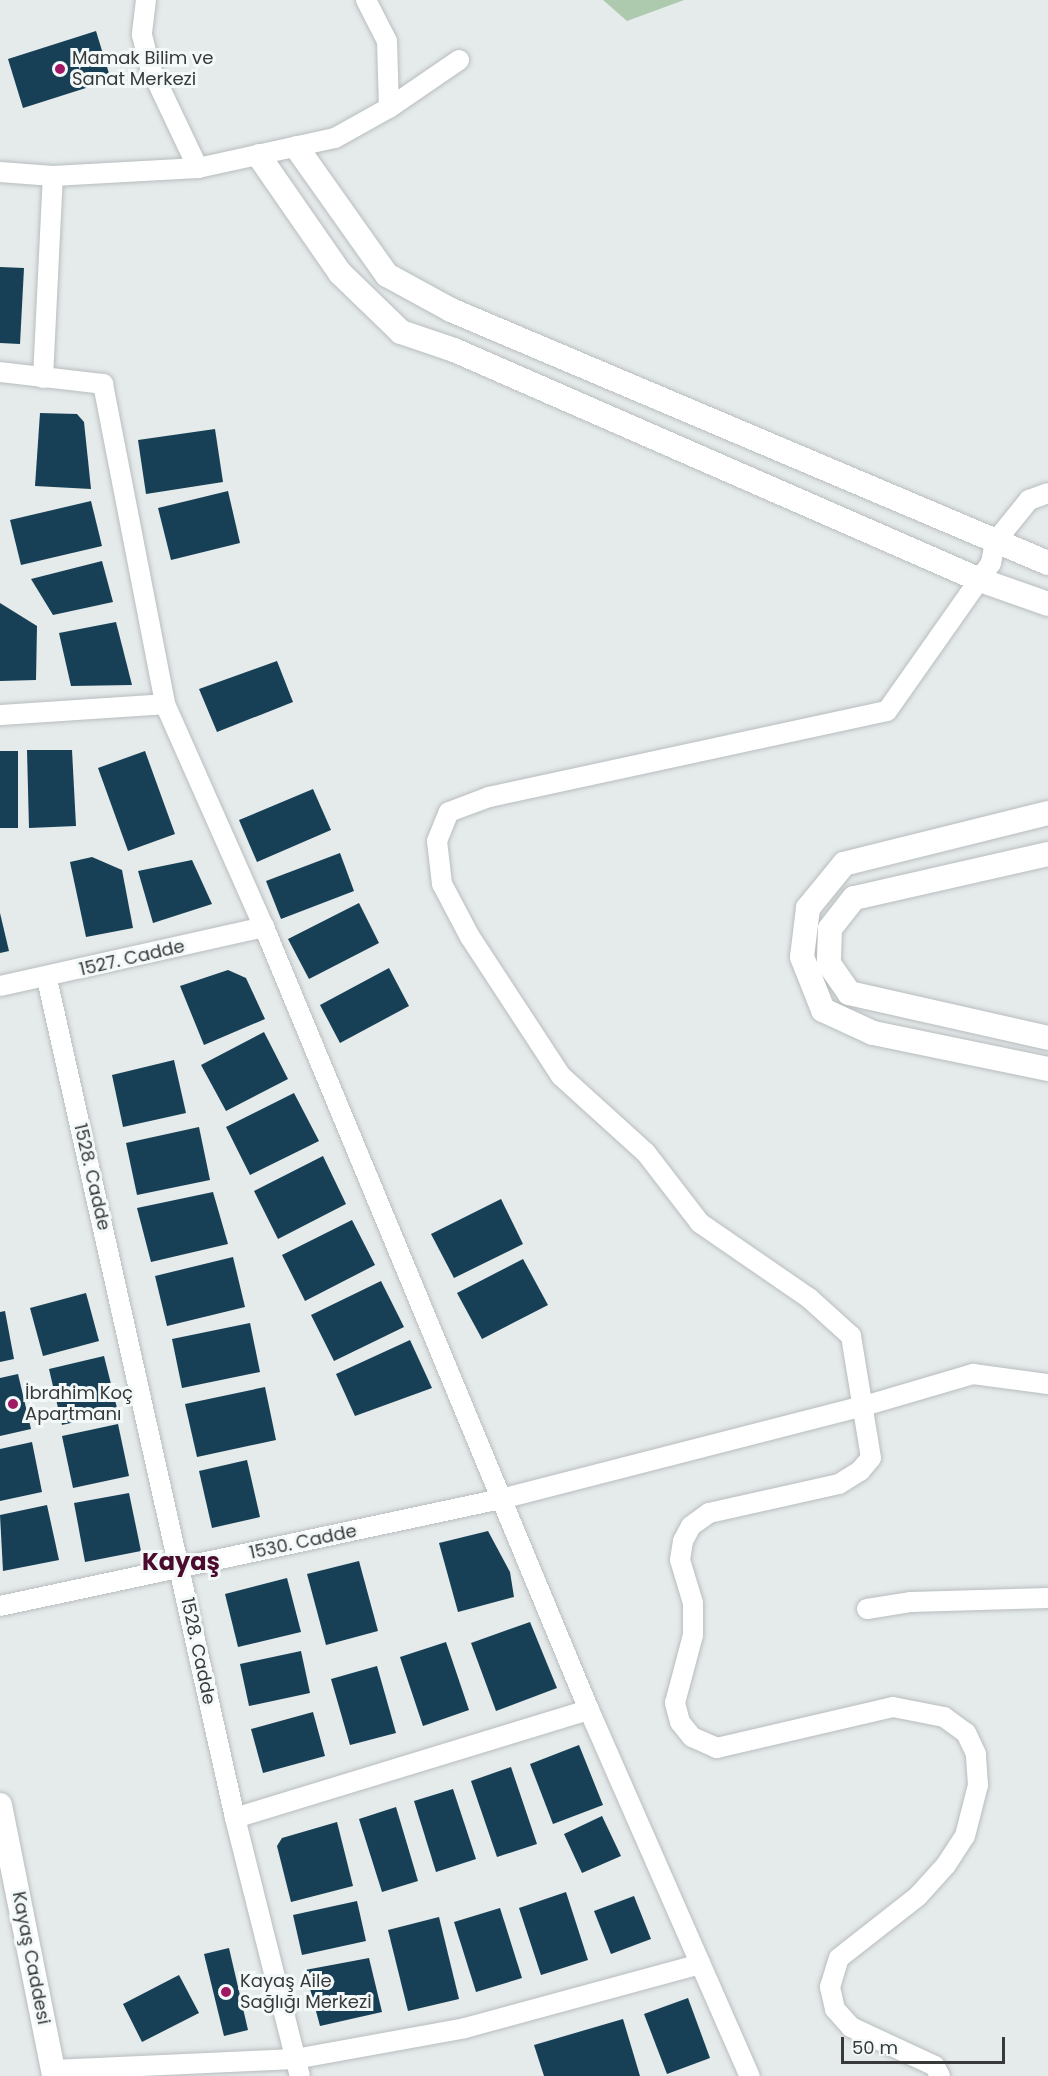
<!DOCTYPE html>
<meta charset="utf-8">
<style>
body{margin:0}
#map{position:relative;width:1048px;height:2076px;overflow:hidden;background:#e5eaeb;font-family:Poppins,sans-serif}
div>[style]{position:absolute}
.green>*{inset:0;background:#adcaae}
.building>*{inset:0;background:#174056}
.roads{filter:drop-shadow(0 0 2px #b8bdbe) drop-shadow(0 0 2px #b8bdbe)}
.minor>*{height:20px;margin:-10px;padding:0 10px;transform-origin:10px;border-radius:10px;background:#fff}
.tertiary>*{height:24px;margin:-12px;padding:0 12px;transform-origin:12px;border-radius:12px;background:#fff}
.dots>*{width:16px;height:16px;translate:-50% -50%;box-sizing:border-box;border:3px solid #f3f8f8;border-radius:50%}
span{translate:-50% -50%;white-space:nowrap;text-align:center;line-height:1.15;-webkit-text-stroke:6px #f3f8f8;paint-order:stroke}
.poi-label{font-size:18px;color:#383a3a}
.left{translate:0 -50%;text-align:left}
.street-label{font-size:18px;color:#383a3a}
.district-label{font-size:24px;color:#4b0b2d;font-weight:700}
.scale{position:absolute;left:841px;top:2037px;width:164px;height:27px;box-sizing:border-box;border:3px solid #383a3a;border-top:0;padding-left:8px;font-size:18px;line-height:21px;white-space:nowrap;color:#383a3a;-webkit-text-stroke:4px #f3f8f8;paint-order:stroke}
</style>
<div id="map">
<div class="green">
<i style="clip-path:polygon(603px 0,684px 0,627px 21px)"></i>
</div>
<div class="building">
<i style="clip-path:polygon(96px 31px,111px 80px,23px 108px,8px 59px)"></i>
<i style="clip-path:polygon(0 267px,24px 268px,20px 344px,0 343px)"></i>
<i style="clip-path:polygon(40px 413px,77px 414px,84px 422px,91px 489px,35px 486px)"></i>
<i style="clip-path:polygon(215px 429px,223px 482px,146px 494px,138px 440px)"></i>
<i style="clip-path:polygon(228px 491px,240px 543px,171px 560px,158px 508px)"></i>
<i style="clip-path:polygon(91px 501px,102px 546px,21px 565px,10px 520px)"></i>
<i style="clip-path:polygon(102px 561px,113px 602px,53px 615px,31px 579px)"></i>
<i style="clip-path:polygon(0 603px,37px 626px,36px 680px,0 681px)"></i>
<i style="clip-path:polygon(116px 622px,132px 685px,71px 686px,59px 633px)"></i>
<i style="clip-path:polygon(277px 661px,293px 702px,217px 732px,199px 689px)"></i>
<i style="clip-path:polygon(27px 750px,72px 750px,76px 826px,29px 828px)"></i>
<i style="clip-path:polygon(0 751px,18px 751px,18px 828px,0 828px)"></i>
<i style="clip-path:polygon(145px 751px,175px 834px,128px 851px,98px 768px)"></i>
<i style="clip-path:polygon(313px 789px,331px 830px,257px 862px,239px 820px)"></i>
<i style="clip-path:polygon(340px 853px,354px 891px,281px 919px,266px 881px)"></i>
<i style="clip-path:polygon(92px 857px,122px 870px,133px 928px,86px 937px,70px 862px)"></i>
<i style="clip-path:polygon(192px 860px,212px 904px,153px 923px,138px 871px)"></i>
<i style="clip-path:polygon(359px 903px,379px 943px,309px 979px,288px 939px)"></i>
<i style="clip-path:polygon(0 913px,9px 951px,0 953px)"></i>
<i style="clip-path:polygon(389px 968px,409px 1006px,340px 1043px,320px 1005px)"></i>
<i style="clip-path:polygon(228px 970px,246px 978px,265px 1019px,204px 1045px,180px 986px)"></i>
<i style="clip-path:polygon(264px 1032px,288px 1079px,226px 1111px,201px 1065px)"></i>
<i style="clip-path:polygon(174px 1060px,186px 1113px,123px 1127px,112px 1075px)"></i>
<i style="clip-path:polygon(294px 1093px,319px 1141px,250px 1175px,226px 1127px)"></i>
<i style="clip-path:polygon(199px 1127px,210px 1180px,137px 1195px,126px 1143px)"></i>
<i style="clip-path:polygon(323px 1156px,346px 1204px,278px 1239px,254px 1191px)"></i>
<i style="clip-path:polygon(213px 1192px,228px 1244px,151px 1262px,137px 1208px)"></i>
<i style="clip-path:polygon(501px 1199px,523px 1244px,454px 1278px,431px 1234px)"></i>
<i style="clip-path:polygon(352px 1220px,375px 1265px,305px 1301px,282px 1255px)"></i>
<i style="clip-path:polygon(233px 1257px,245px 1307px,167px 1326px,155px 1276px)"></i>
<i style="clip-path:polygon(523px 1259px,548px 1305px,482px 1339px,457px 1293px)"></i>
<i style="clip-path:polygon(381px 1281px,404px 1327px,334px 1361px,311px 1315px)"></i>
<i style="clip-path:polygon(86px 1293px,99px 1341px,43px 1356px,30px 1308px)"></i>
<i style="clip-path:polygon(5px 1311px,14px 1359px,0 1362px,0 1312px)"></i>
<i style="clip-path:polygon(250px 1323px,260px 1372px,182px 1388px,172px 1339px)"></i>
<i style="clip-path:polygon(410px 1340px,432px 1388px,355px 1416px,336px 1374px)"></i>
<i style="clip-path:polygon(104px 1356px,118px 1412px,62px 1425px,49px 1369px)"></i>
<i style="clip-path:polygon(18px 1374px,31px 1429px,0 1436px,0 1378px)"></i>
<i style="clip-path:polygon(265px 1387px,276px 1440px,197px 1457px,185px 1404px)"></i>
<i style="clip-path:polygon(118px 1424px,129px 1476px,73px 1488px,62px 1436px)"></i>
<i style="clip-path:polygon(32px 1442px,42px 1492px,0 1501px,0 1449px)"></i>
<i style="clip-path:polygon(247px 1460px,260px 1517px,212px 1528px,199px 1471px)"></i>
<i style="clip-path:polygon(129px 1493px,141px 1551px,85px 1562px,74px 1503px)"></i>
<i style="clip-path:polygon(47px 1505px,59px 1560px,3px 1571px,0 1515px)"></i>
<i style="clip-path:polygon(488px 1531px,510px 1572px,514px 1597px,458px 1612px,439px 1543px)"></i>
<i style="clip-path:polygon(359px 1561px,378px 1631px,326px 1645px,307px 1574px)"></i>
<i style="clip-path:polygon(287px 1578px,301px 1632px,238px 1647px,225px 1594px)"></i>
<i style="clip-path:polygon(530px 1622px,557px 1688px,496px 1711px,471px 1643px)"></i>
<i style="clip-path:polygon(446px 1642px,469px 1710px,423px 1726px,400px 1657px)"></i>
<i style="clip-path:polygon(301px 1651px,310px 1693px,249px 1706px,240px 1664px)"></i>
<i style="clip-path:polygon(377px 1666px,396px 1733px,350px 1745px,331px 1679px)"></i>
<i style="clip-path:polygon(313px 1712px,325px 1756px,263px 1773px,251px 1729px)"></i>
<i style="clip-path:polygon(579px 1745px,603px 1805px,553px 1824px,530px 1764px)"></i>
<i style="clip-path:polygon(511px 1767px,537px 1844px,497px 1857px,471px 1781px)"></i>
<i style="clip-path:polygon(453px 1789px,476px 1859px,436px 1872px,414px 1801px)"></i>
<i style="clip-path:polygon(396px 1807px,418px 1881px,382px 1892px,359px 1819px)"></i>
<i style="clip-path:polygon(602px 1816px,621px 1856px,582px 1873px,564px 1834px)"></i>
<i style="clip-path:polygon(337px 1822px,353px 1886px,291px 1902px,277px 1846px,282px 1838px)"></i>
<i style="clip-path:polygon(566px 1892px,588px 1960px,541px 1975px,519px 1908px)"></i>
<i style="clip-path:polygon(634px 1896px,651px 1939px,611px 1954px,594px 1911px)"></i>
<i style="clip-path:polygon(357px 1901px,366px 1941px,302px 1955px,293px 1915px)"></i>
<i style="clip-path:polygon(500px 1908px,522px 1978px,476px 1992px,454px 1922px)"></i>
<i style="clip-path:polygon(439px 1917px,459px 1999px,408px 2011px,388px 1930px)"></i>
<i style="clip-path:polygon(229px 1948px,248px 2030px,224px 2036px,204px 1954px)"></i>
<i style="clip-path:polygon(369px 1958px,382px 2012px,320px 2026px,305px 1970px)"></i>
<i style="clip-path:polygon(179px 1975px,199px 2013px,142px 2042px,123px 2004px)"></i>
<i style="clip-path:polygon(688px 1998px,710px 2058px,667px 2074px,644px 2014px)"></i>
<i style="clip-path:polygon(623px 2019px,640px 2076px,544px 2076px,534px 2045px)"></i>
</div>
<div class="roads">
<div class="minor">
<i style="left:146px;top:0;width:35px;rotate:97deg"></i>
<i style="left:142px;top:35px;width:33px;rotate:76deg"></i>
<i style="left:150px;top:67px;width:112px;rotate:64.6deg"></i>
<i style="left:366px;top:0;width:46px;rotate:62.9deg"></i>
<i style="left:387px;top:41px;width:67px;rotate:88.3deg"></i>
<i style="left:0;top:172px;width:53px;rotate:4.3deg"></i>
<i style="left:53px;top:176px;width:145px;rotate:-3.2deg"></i>
<i style="left:198px;top:168px;width:140px;rotate:-12.4deg"></i>
<i style="left:335px;top:138px;width:62px;rotate:-29.1deg"></i>
<i style="left:389px;top:108px;width:85px;rotate:-34.4deg"></i>
<i style="left:0;top:372px;width:104px;rotate:6.6deg"></i>
<i style="left:103px;top:384px;width:326px;rotate:79deg"></i>
<i style="left:165px;top:704px;width:244px;rotate:66.1deg"></i>
<i style="left:264px;top:927px;width:848px;rotate:67.46deg"></i>
<i style="left:589px;top:1710px;width:400px;rotate:66.3deg"></i>
<i style="left:43px;top:378px;width:202px;rotate:-87.2deg"></i>
<i style="left:0;top:715px;width:165px;rotate:-3.8deg"></i>
<i style="left:47px;top:979px;width:860px;rotate:77.37deg"></i>
<i style="left:235px;top:1818px;width:266px;rotate:75.9deg"></i>
<i style="left:0;top:986px;width:271px;rotate:-12.6deg"></i>
<i style="left:0;top:1606px;width:512px;rotate:-12.06deg"></i>
<i style="left:501px;top:1499px;width:375px;rotate:-14.4deg"></i>
<i style="left:864px;top:1406px;width:114px;rotate:-16.4deg"></i>
<i style="left:973px;top:1374px;width:76px;rotate:7.6deg"></i>
<i style="left:867px;top:1609px;width:45px;rotate:-9deg"></i>
<i style="left:911px;top:1602px;width:137px;rotate:-1.7deg"></i>
<i style="left:235px;top:1818px;width:370px;rotate:-17deg"></i>
<i style="left:53px;top:2070px;width:242px;rotate:-2.6deg"></i>
<i style="left:295px;top:2059px;width:173px;rotate:-10.3deg"></i>
<i style="left:465px;top:2028px;width:244px;rotate:-15.2deg"></i>
<i style="left:940px;top:2076px;width:11px;rotate:-117deg"></i>
<i style="left:935px;top:2066px;width:93px;rotate:-155.1deg"></i>
<i style="left:851px;top:2027px;width:24px;rotate:-132deg"></i>
<i style="left:835px;top:2009px;width:23px;rotate:-103deg"></i>
<i style="left:830px;top:1987px;width:30px;rotate:-73deg"></i>
<i style="left:839px;top:1958px;width:100px;rotate:-38.1deg"></i>
<i style="left:918px;top:1896px;width:42px;rotate:-47.9deg"></i>
<i style="left:946px;top:1865px;width:35px;rotate:-57deg"></i>
<i style="left:965px;top:1836px;width:53px;rotate:-75.7deg"></i>
<i style="left:978px;top:1785px;width:31px;rotate:-94deg"></i>
<i style="left:976px;top:1754px;width:23px;rotate:-115deg"></i>
<i style="left:966px;top:1733px;width:27px;rotate:-144deg"></i>
<i style="left:944px;top:1717px;width:52px;rotate:-168.9deg"></i>
<i style="left:893px;top:1707px;width:181px;rotate:166.9deg"></i>
<i style="left:717px;top:1748px;width:27px;rotate:-156deg"></i>
<i style="left:692px;top:1737px;width:19px;rotate:-129deg"></i>
<i style="left:680px;top:1722px;width:20px;rotate:-105deg"></i>
<i style="left:675px;top:1703px;width:70px;rotate:-75.2deg"></i>
<i style="left:693px;top:1635px;width:32px;rotate:-90deg"></i>
<i style="left:693px;top:1603px;width:45px;rotate:-106.8deg"></i>
<i style="left:680px;top:1560px;width:19px;rotate:-81deg"></i>
<i style="left:683px;top:1541px;width:17px;rotate:-62deg"></i>
<i style="left:691px;top:1526px;width:22px;rotate:-36deg"></i>
<i style="left:709px;top:1513px;width:133px;rotate:-12.6deg"></i>
<i style="left:839px;top:1484px;width:25px;rotate:-32deg"></i>
<i style="left:860px;top:1471px;width:17px;rotate:-50deg"></i>
<i style="left:871px;top:1458px;width:124px;rotate:-99.3deg"></i>
<i style="left:851px;top:1336px;width:57px;rotate:-137.9deg"></i>
<i style="left:809px;top:1298px;width:132px;rotate:-145.5deg"></i>
<i style="left:700px;top:1223px;width:88px;rotate:-127.6deg"></i>
<i style="left:646px;top:1153px;width:115px;rotate:-137.8deg"></i>
<i style="left:561px;top:1076px;width:166px;rotate:-123.2deg"></i>
<i style="left:470px;top:937px;width:60px;rotate:-117.8deg"></i>
<i style="left:442px;top:884px;width:43px;rotate:-96.6deg"></i>
<i style="left:437px;top:841px;width:31px;rotate:-68deg"></i>
<i style="left:449px;top:812px;width:43px;rotate:-20.6deg"></i>
<i style="left:489px;top:797px;width:407px;rotate:-12.2deg"></i>
<i style="left:887px;top:711px;width:181px;rotate:-54.9deg"></i>
<i style="left:991px;top:563px;width:21px;rotate:-79deg"></i>
<i style="left:995px;top:542px;width:54px;rotate:-51deg"></i>
<i style="left:1029px;top:500px;width:20px;rotate:-20deg"></i>
</div>
<div class="tertiary">
<i style="left:297px;top:148px;width:156px;rotate:54.7deg"></i>
<i style="left:387px;top:275px;width:73px;rotate:28.7deg"></i>
<i style="left:451px;top:310px;width:648px;rotate:22.97deg"></i>
<i style="left:259px;top:156px;width:142px;rotate:55.3deg"></i>
<i style="left:340px;top:273px;width:85px;rotate:44deg"></i>
<i style="left:401px;top:332px;width:56px;rotate:18.8deg"></i>
<i style="left:454px;top:350px;width:574px;rotate:23.62deg"></i>
<i style="left:980px;top:580px;width:72px;rotate:19.4deg"></i>
<i style="left:1048px;top:813px;width:210px;rotate:166deg"></i>
<i style="left:844px;top:864px;width:57px;rotate:129.3deg"></i>
<i style="left:808px;top:908px;width:49px;rotate:97deg"></i>
<i style="left:802px;top:957px;width:57px;rotate:68.4deg"></i>
<i style="left:823px;top:1010px;width:55px;rotate:24.7deg"></i>
<i style="left:873px;top:1033px;width:179px;rotate:11.6deg"></i>
<i style="left:1048px;top:854px;width:199px;rotate:167.2deg"></i>
<i style="left:854px;top:898px;width:39px;rotate:128deg"></i>
<i style="left:830px;top:929px;width:35px;rotate:92deg"></i>
<i style="left:829px;top:964px;width:35px;rotate:55deg"></i>
<i style="left:849px;top:993px;width:204px;rotate:12.7deg"></i>
<i style="left:0;top:1805px;width:276px;rotate:78.7deg"></i>
</div>
</div>
<div class="dots">
<i style="left:60px;top:69px;background:#a01864"></i>
<i style="left:13px;top:1404px;background:#a01864"></i>
<i style="left:226px;top:1992px;background:#a01864"></i>
</div>
<div class="poi-label">
<span class="left" style="left:72px;top:69px">Mamak Bilim ve<br>Sanat Merkezi</span>
<span class="left" style="left:25px;top:1404px">İbrahim Koç<br>Apartmanı</span>
<span class="left" style="left:240px;top:1992px">Kayaş Aile<br>Sağlığı Merkezi</span>
</div>
<div class="street-label">
<span style="left:132px;top:958px;rotate:-13deg">1527. Cadde</span>
<span style="left:92px;top:1177px;rotate:77deg">1528. Cadde</span>
<span style="left:303px;top:1542px;rotate:-12deg">1530. Cadde</span>
<span style="left:198px;top:1651px;rotate:78deg">1528. Cadde</span>
<span style="left:31px;top:1958px;rotate:79deg">Kayaş Caddesi</span>
</div>
<div class="district-label">
<span style="left:181px;top:1562px">Kayaş</span>
</div>
<div class="scale">50 m</div>
</div>
